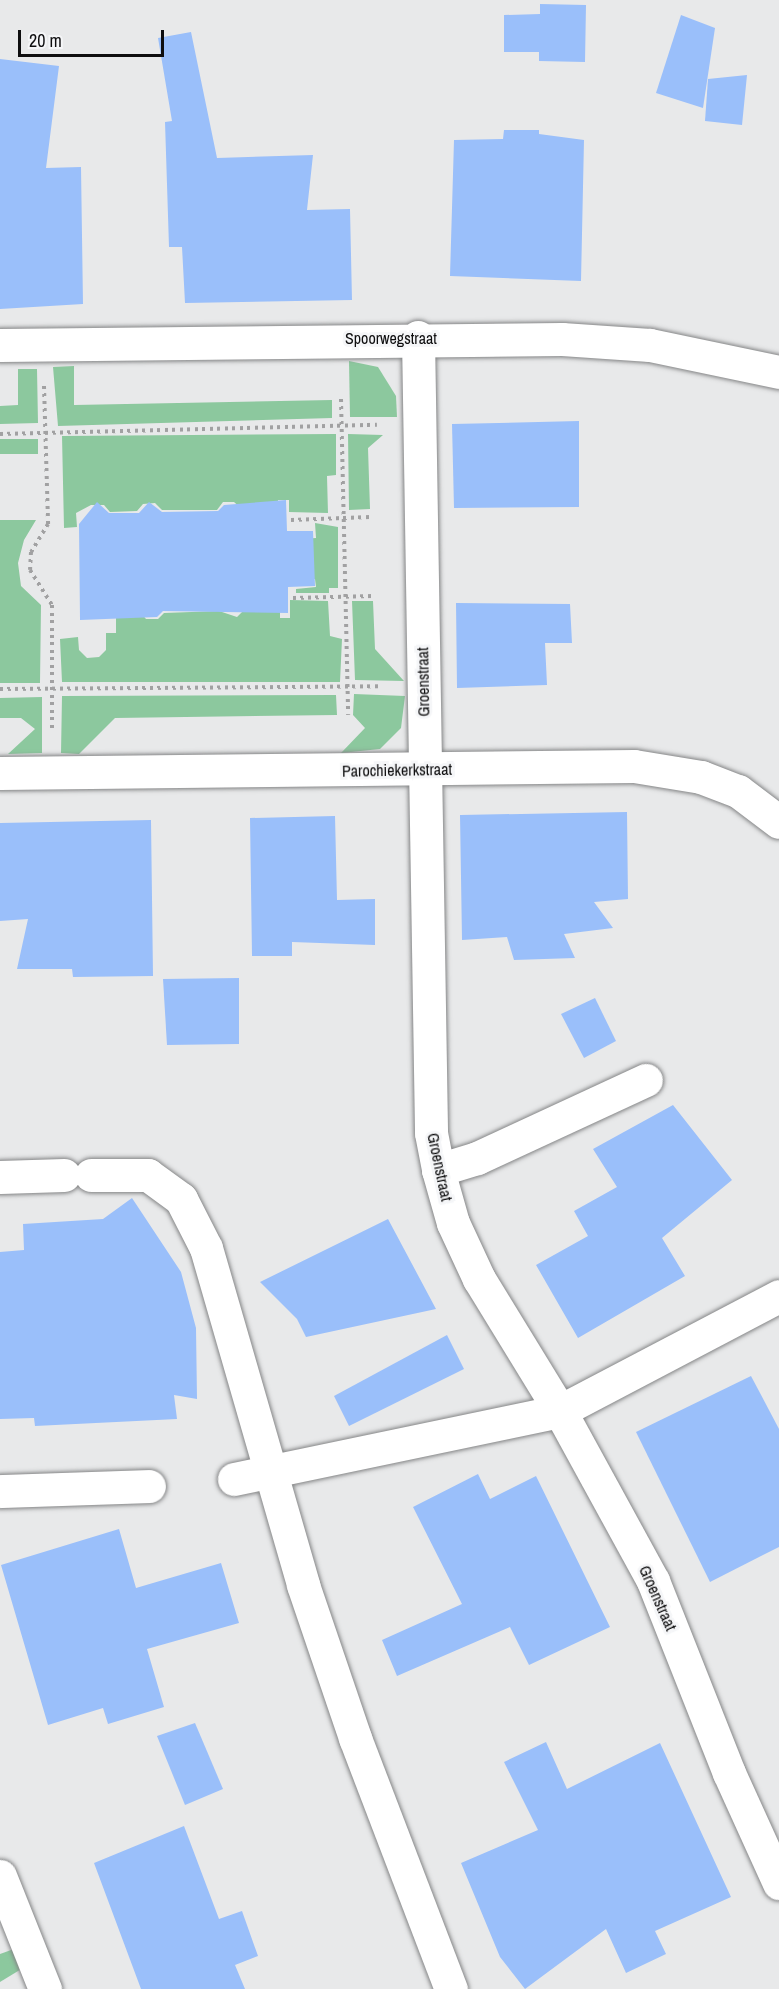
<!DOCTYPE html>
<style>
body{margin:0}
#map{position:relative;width:779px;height:1989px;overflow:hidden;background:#e8e9ea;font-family:"Archivo Narrow",sans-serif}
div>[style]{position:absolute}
.green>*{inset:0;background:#8cc89e}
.building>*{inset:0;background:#9abffa}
.path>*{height:4px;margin-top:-2px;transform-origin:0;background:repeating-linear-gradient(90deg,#a1a1a2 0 3px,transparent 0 7.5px)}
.roads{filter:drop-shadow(0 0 2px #858687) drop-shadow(0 0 2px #858687)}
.minor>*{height:33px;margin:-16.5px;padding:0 16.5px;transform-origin:16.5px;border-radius:16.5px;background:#fff}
span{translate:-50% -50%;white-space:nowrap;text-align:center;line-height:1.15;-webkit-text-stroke:6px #f5f6f8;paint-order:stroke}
.street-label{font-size:16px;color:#0e0e0f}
.scale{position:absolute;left:18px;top:30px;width:146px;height:27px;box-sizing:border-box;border:3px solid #0e0e0f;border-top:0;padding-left:8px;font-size:18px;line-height:21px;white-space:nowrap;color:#0e0e0f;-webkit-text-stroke:4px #f5f6f8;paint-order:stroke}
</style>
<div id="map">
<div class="green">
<i style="clip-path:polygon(349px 361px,378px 367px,396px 396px,397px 417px,350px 417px)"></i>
<i style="clip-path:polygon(74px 366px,74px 405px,332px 400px,332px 418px,58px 426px,53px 367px)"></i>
<i style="clip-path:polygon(18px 369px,37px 369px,38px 423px,0 424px,0 406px,18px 405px)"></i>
<i style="clip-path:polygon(336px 434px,336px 475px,327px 476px,328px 513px,289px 512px,289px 500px,278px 500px,277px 508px,242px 509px,234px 502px,223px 502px,217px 510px,162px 510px,155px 503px,143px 504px,137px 511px,110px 512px,104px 505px,91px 505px,76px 513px,77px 527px,64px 528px,62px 436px)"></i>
<i style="clip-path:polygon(348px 434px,383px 435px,368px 448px,370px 509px,349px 510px)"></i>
<i style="clip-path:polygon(0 439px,38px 439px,38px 454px,0 454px)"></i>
<i style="clip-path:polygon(0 520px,36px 520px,24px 540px,18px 563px,21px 586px,41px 605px,40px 683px,0 683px)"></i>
<i style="clip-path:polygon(315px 523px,338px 527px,338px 588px,329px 588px,329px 593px,296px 593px,296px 589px,316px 587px,315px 579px,303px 579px,302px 539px,316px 538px)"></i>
<i style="clip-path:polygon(290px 600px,328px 601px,330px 636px,342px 639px,340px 682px,62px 682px,60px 639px,78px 637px,79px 650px,87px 658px,99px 657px,106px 650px,106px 633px,116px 633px,116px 613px,140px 612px,146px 619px,158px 619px,164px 613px,219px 611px,237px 617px,243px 611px,280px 611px,280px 618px,290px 618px)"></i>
<i style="clip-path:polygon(352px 601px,373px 601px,375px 649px,404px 681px,355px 680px)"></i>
<i style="clip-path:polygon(354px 694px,405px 696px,401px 728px,380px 749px,341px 753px,365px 728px,353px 715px)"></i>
<i style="clip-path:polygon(336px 695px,337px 715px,115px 718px,79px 754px,61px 753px,62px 696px)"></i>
<i style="clip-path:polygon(42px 697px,42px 753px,8px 754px,35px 729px,21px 718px,0 718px,0 698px)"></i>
<i style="clip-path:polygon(14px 1949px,23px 1968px,0 1982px,0 1954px)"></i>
</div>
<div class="building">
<i style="clip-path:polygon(540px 4px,586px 5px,585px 62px,539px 61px,539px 52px,504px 52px,504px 15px,540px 14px)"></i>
<i style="clip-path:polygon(681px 15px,715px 28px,703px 108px,656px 93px)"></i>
<i style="clip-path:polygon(191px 32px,217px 158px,313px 155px,307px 210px,350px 209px,352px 300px,185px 303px,182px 247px,169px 247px,165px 122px,172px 121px,158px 38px)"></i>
<i style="clip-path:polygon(0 59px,59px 66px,46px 168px,81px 167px,83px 304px,0 309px)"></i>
<i style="clip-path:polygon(747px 75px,742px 125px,705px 121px,708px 79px)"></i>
<i style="clip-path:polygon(504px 130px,539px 130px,539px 134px,584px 140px,581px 281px,450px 276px,454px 140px,503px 139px)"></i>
<i style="clip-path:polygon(579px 421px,579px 507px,454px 508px,452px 424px)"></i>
<i style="clip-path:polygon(286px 500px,287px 531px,313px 531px,315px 586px,288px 587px,288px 613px,163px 611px,157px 617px,80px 620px,79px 524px,97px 502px,109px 513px,139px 513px,149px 502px,162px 512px,218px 511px,224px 505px)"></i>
<i style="clip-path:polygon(456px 603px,570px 604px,572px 643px,545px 643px,547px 685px,457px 688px)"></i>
<i style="clip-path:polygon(627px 812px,628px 899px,594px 902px,613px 928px,564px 934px,575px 958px,514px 960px,507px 937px,462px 940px,460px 815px)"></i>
<i style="clip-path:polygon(335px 816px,337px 900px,375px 899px,375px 945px,292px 942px,292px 956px,252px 956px,250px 818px)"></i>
<i style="clip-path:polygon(151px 820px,153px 976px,73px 977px,72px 969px,17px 969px,28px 919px,0 921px,0 823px)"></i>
<i style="clip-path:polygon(239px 978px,239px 1044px,167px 1045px,163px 979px)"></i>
<i style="clip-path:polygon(595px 998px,616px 1041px,584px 1058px,561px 1014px)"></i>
<i style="clip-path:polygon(673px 1105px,732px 1180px,662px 1238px,685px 1276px,578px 1338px,536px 1265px,588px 1236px,574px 1211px,617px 1187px,593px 1149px)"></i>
<i style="clip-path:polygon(132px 1198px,181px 1272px,196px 1328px,197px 1399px,174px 1395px,177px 1419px,35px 1426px,34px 1418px,0 1419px,0 1252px,24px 1250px,23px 1224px,103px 1219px)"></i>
<i style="clip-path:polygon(388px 1219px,436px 1309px,306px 1337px,297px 1319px,260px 1282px)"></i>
<i style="clip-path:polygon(447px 1335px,464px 1369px,349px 1426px,334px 1396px)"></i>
<i style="clip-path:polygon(751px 1376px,779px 1429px,779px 1547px,710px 1582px,636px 1432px)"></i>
<i style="clip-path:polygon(478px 1474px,490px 1499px,536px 1476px,610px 1627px,529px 1665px,510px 1627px,397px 1676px,382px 1640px,462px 1604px,413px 1507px)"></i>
<i style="clip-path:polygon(119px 1529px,136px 1588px,221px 1563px,239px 1623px,147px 1649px,164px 1707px,108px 1724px,103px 1708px,48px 1725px,1px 1565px)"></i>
<i style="clip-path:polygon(195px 1723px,223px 1789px,185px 1805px,157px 1736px)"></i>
<i style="clip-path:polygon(546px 1742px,567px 1789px,660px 1743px,731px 1897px,655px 1931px,666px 1954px,626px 1973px,606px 1929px,525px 1989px,500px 1957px,461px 1863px,538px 1830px,504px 1762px)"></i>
<i style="clip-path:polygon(184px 1826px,219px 1919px,242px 1911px,258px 1956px,235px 1965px,245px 1989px,141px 1989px,94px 1863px)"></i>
</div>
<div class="path">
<i style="left:44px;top:386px;width:138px;rotate:88.3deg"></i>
<i style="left:48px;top:524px;width:33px;rotate:121deg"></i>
<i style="left:31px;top:552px;width:18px;rotate:93deg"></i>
<i style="left:30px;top:570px;width:41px;rotate:57.8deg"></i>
<i style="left:52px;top:605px;width:124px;rotate:90deg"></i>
<i style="left:341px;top:399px;width:316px;rotate:88.7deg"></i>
<i style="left:0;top:434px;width:377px;rotate:-1.4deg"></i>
<i style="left:291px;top:520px;width:79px;rotate:-2.2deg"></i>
<i style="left:293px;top:598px;width:80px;rotate:-1.4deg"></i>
<i style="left:0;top:689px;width:382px;rotate:-0.4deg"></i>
</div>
<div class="roads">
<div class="minor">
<i style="left:418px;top:337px;width:796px;rotate:89.06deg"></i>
<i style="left:431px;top:1133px;width:38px;rotate:79deg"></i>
<i style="left:438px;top:1170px;width:55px;rotate:74.2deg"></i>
<i style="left:453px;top:1223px;width:62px;rotate:65.1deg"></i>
<i style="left:479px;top:1279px;width:155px;rotate:58.5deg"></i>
<i style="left:560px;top:1411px;width:194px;rotate:61.3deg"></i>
<i style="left:653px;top:1581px;width:206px;rotate:68.4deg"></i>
<i style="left:729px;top:1773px;width:121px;rotate:65.6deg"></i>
<i style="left:0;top:345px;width:562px;rotate:-0.61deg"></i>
<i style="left:562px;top:339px;width:88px;rotate:3.9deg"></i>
<i style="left:650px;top:345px;width:132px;rotate:11.8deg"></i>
<i style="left:0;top:773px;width:634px;rotate:-0.63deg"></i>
<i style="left:634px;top:766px;width:68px;rotate:9.3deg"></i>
<i style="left:701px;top:777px;width:40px;rotate:21deg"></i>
<i style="left:738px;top:791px;width:51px;rotate:37.1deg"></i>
<i style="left:438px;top:1170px;width:41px;rotate:-17.1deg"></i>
<i style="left:477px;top:1158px;width:186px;rotate:-24.8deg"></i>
<i style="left:91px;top:1175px;width:57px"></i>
<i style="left:148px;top:1175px;width:41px;rotate:36deg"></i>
<i style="left:181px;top:1199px;width:55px;rotate:63deg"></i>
<i style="left:206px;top:1248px;width:351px;rotate:73.9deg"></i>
<i style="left:303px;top:1585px;width:162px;rotate:71.2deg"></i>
<i style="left:355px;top:1738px;width:269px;rotate:69.1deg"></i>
<i style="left:0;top:1177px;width:64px;rotate:-1.8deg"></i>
<i style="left:234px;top:1479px;width:333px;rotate:-11.8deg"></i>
<i style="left:560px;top:1411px;width:247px;rotate:-27.7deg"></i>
<i style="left:0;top:1491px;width:149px;rotate:-1.9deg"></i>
<i style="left:0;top:1876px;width:122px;rotate:68.3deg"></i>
</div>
</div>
<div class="street-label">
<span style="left:391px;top:338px">Spoorwegstraat</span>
<span style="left:423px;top:682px;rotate:-91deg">Groenstraat</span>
<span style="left:397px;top:770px;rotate:-1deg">Parochiekerkstraat</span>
<span style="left:440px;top:1167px;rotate:78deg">Groenstraat</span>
<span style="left:658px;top:1598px;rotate:66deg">Groenstraat</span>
</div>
<div class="scale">20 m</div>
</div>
